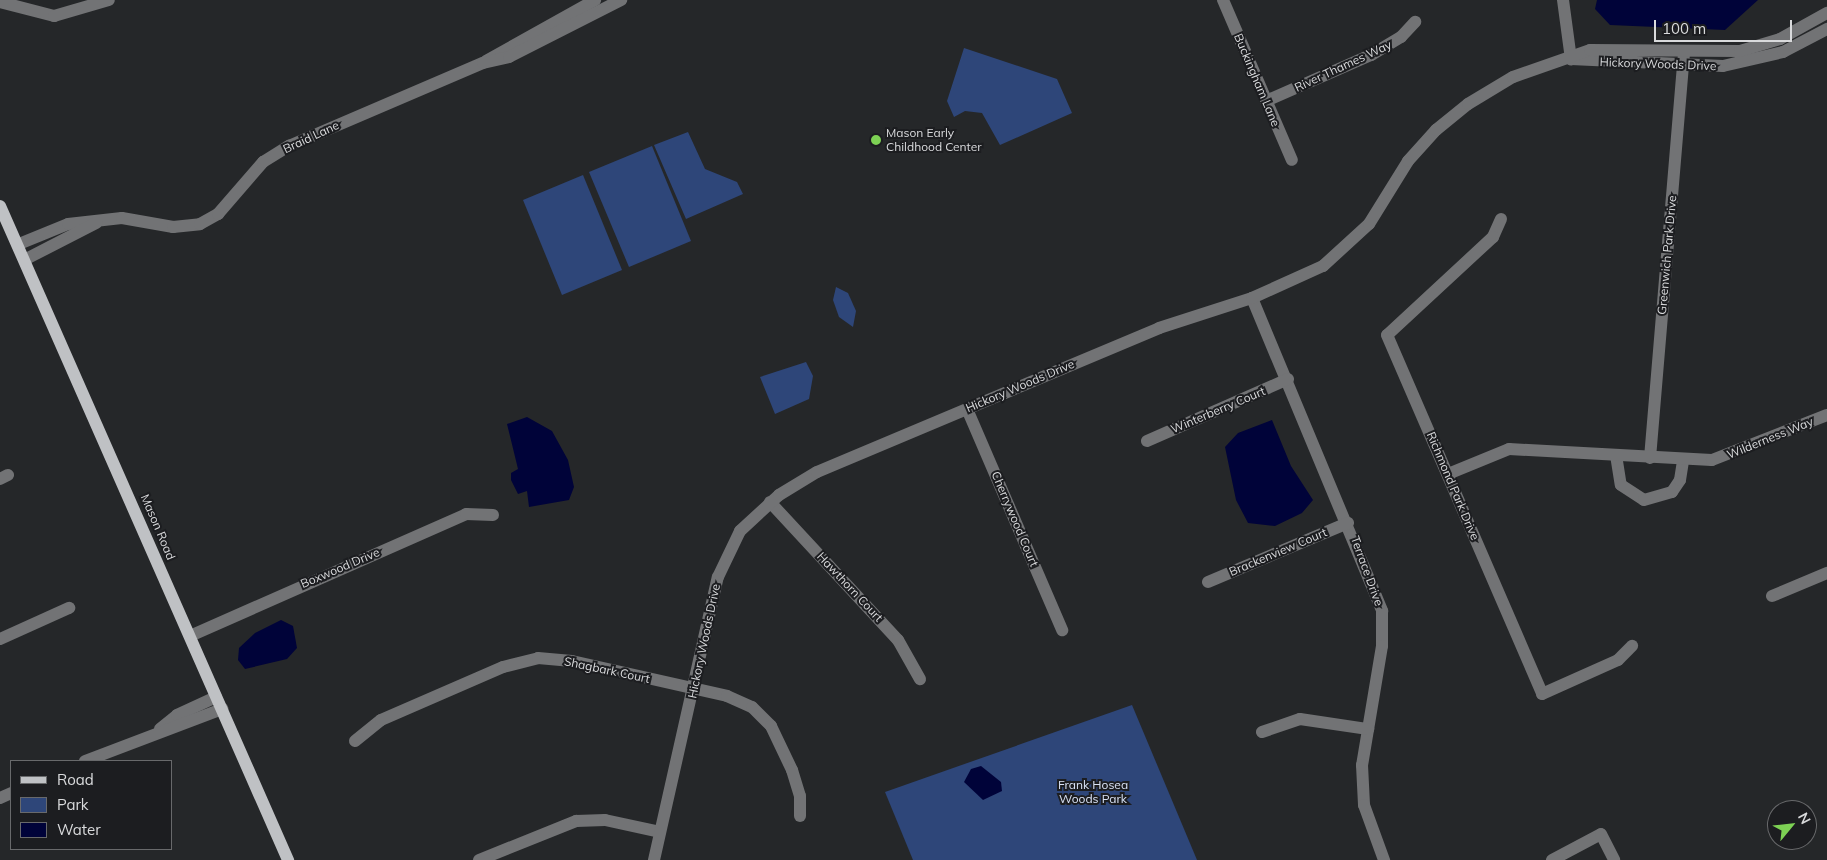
<!DOCTYPE html>
<style>
body{margin:0}
#map{position:relative;width:1827px;height:860px;overflow:hidden;background:#252729;font-family:Mulish,sans-serif}
div>[style]{position:absolute}
.green>*{inset:0;background:#2e4679}
.water>*{inset:0;background:#000339}
.minor>*{height:12px;margin:-6px;padding:0 6px;transform-origin:6px;border-radius:6px;background:#727375}
.major>*{height:12px;margin:-6px;padding:0 6px;transform-origin:6px;border-radius:6px;background:#bfc1c4}
.dots>*{width:14px;height:14px;translate:-50% -50%;box-sizing:border-box;border:2px solid #1c1d20;border-radius:50%}
span{translate:-50% -50%;white-space:nowrap;text-align:center;line-height:1.15;-webkit-text-stroke:4px #1c1d20;paint-order:stroke}
.street-label{font-size:12px;color:#d9dadc}
.poi-label{font-size:12px;color:#d9dadc}
.left{translate:0 -50%;text-align:left}
.park-label{font-size:12px;color:#d9e2f5}
.legend{position:absolute;left:10px;top:760px;width:162px;height:90px;box-sizing:border-box;background:#1c1d20;border:1px solid #68696b;margin:0;padding:6px 9px;list-style:none;font-size:15px;color:#d9dadc}
.legend li{display:flex;align-items:center;gap:10px;height:25px}
.legend b{width:25px;border:1px solid #68696b}
.north{position:absolute;left:1767px;top:800px;width:50px;height:50px;box-sizing:border-box;background:#1c1d20;border:1px solid #68696b;border-radius:50%;rotate:62deg;font-size:14px;font-weight:700;line-height:20px;text-align:center;color:#d9dadc}
.north::after{content:'';display:block;margin:auto;width:18px;height:22px;background:#7dd154;clip-path:polygon(50% 0,100% 100%,50% 72%,0 100%)}
.scale{position:absolute;left:1654px;top:20px;width:138px;height:22px;box-sizing:border-box;border:2px solid #d9dadc;border-top:0;padding-left:6px;font-size:15px;line-height:18px;white-space:nowrap;color:#d9dadc;-webkit-text-stroke:4px #1c1d20;paint-order:stroke}
</style>
<div id="map">
<div class="green">
<i style="clip-path:polygon(964px 48px,1057px 79px,1072px 113px,1000px 145px,982px 113px,965px 111px,954px 117px,947px 101px)"></i>
<i style="clip-path:polygon(688px 132px,705px 169px,737px 182px,743px 194px,686px 219px,654px 145px)"></i>
<i style="clip-path:polygon(652px 146px,691px 241px,629px 267px,589px 172px)"></i>
<i style="clip-path:polygon(583px 175px,622px 270px,562px 295px,523px 200px)"></i>
<i style="clip-path:polygon(836px 287px,848px 293px,856px 311px,853px 327px,839px 317px,833px 300px)"></i>
<i style="clip-path:polygon(806px 362px,813px 376px,809px 399px,775px 414px,760px 377px)"></i>
<i style="clip-path:polygon(1132px 705px,1197px 860px,913px 860px,885px 792px)"></i>
</div>
<div class="water">
<i style="clip-path:polygon(1597px 0,1758px 0,1725px 30px,1610px 25px,1595px 9px)"></i>
<i style="clip-path:polygon(527px 417px,552px 431px,568px 460px,574px 487px,569px 500px,529px 507px,527px 491px,518px 494px,511px 480px,511px 473px,518px 469px,507px 424px)"></i>
<i style="clip-path:polygon(1272px 420px,1291px 466px,1313px 500px,1302px 513px,1275px 526px,1248px 523px,1236px 500px,1225px 447px,1238px 433px)"></i>
<i style="clip-path:polygon(281px 620px,293px 626px,297px 648px,287px 659px,245px 669px,238px 660px,239px 648px,255px 633px)"></i>
<i style="clip-path:polygon(981px 766px,1001px 782px,1002px 791px,983px 800px,964px 782px,971px 769px)"></i>
</div>
<div class="minor">
<i style="left:1223px;top:0;width:174px;rotate:66.7deg"></i>
<i style="left:1563px;top:0;width:60px;rotate:82.3deg"></i>
<i style="left:0;top:2px;width:56px;rotate:14.5deg"></i>
<i style="left:54px;top:16px;width:57px;rotate:-16.2deg"></i>
<i style="left:1571px;top:59px;width:152px;rotate:2.6deg"></i>
<i style="left:1723px;top:66px;width:62px;rotate:-13.1deg"></i>
<i style="left:1783px;top:52px;width:50px;rotate:-27.6deg"></i>
<i style="left:486px;top:61px;width:125px;rotate:-29.2deg"></i>
<i style="left:1266px;top:101px;width:115px;rotate:-23.7deg"></i>
<i style="left:1371px;top:55px;width:35px;rotate:-31deg"></i>
<i style="left:1401px;top:37px;width:21px;rotate:-47deg"></i>
<i style="left:1501px;top:219px;width:20px;rotate:114deg"></i>
<i style="left:1493px;top:237px;width:144px;rotate:137.2deg"></i>
<i style="left:1387px;top:335px;width:391px;rotate:66.6deg"></i>
<i style="left:1542px;top:694px;width:83px;rotate:-24.1deg"></i>
<i style="left:1618px;top:660px;width:20px;rotate:-45deg"></i>
<i style="left:19px;top:244px;width:53px;rotate:-22.2deg"></i>
<i style="left:68px;top:224px;width:54px;rotate:-6.3deg"></i>
<i style="left:122px;top:218px;width:52px;rotate:10deg"></i>
<i style="left:173px;top:227px;width:27px;rotate:-6deg"></i>
<i style="left:200px;top:224px;width:21px;rotate:-29deg"></i>
<i style="left:218px;top:214px;width:69px;rotate:-49.1deg"></i>
<i style="left:263px;top:162px;width:31px;rotate:-32deg"></i>
<i style="left:289px;top:146px;width:211px;rotate:-23.2deg"></i>
<i style="left:483px;top:63px;width:27px;rotate:-13deg"></i>
<i style="left:509px;top:57px;width:126px;rotate:-27deg"></i>
<i style="left:26px;top:259px;width:79px;rotate:-27.2deg"></i>
<i style="left:1252px;top:298px;width:339px;rotate:67.4deg"></i>
<i style="left:1382px;top:611px;width:35px;rotate:90deg"></i>
<i style="left:1382px;top:646px;width:121px;rotate:99.5deg"></i>
<i style="left:1362px;top:765px;width:40px;rotate:87.1deg"></i>
<i style="left:1364px;top:805px;width:59px;rotate:70deg"></i>
<i style="left:967px;top:409px;width:241px;rotate:66.7deg"></i>
<i style="left:1147px;top:441px;width:154px;rotate:-23.7deg"></i>
<i style="left:1616px;top:455px;width:30px;rotate:81deg"></i>
<i style="left:1621px;top:485px;width:27px;rotate:33deg"></i>
<i style="left:1644px;top:500px;width:29px;rotate:-16deg"></i>
<i style="left:1672px;top:492px;width:14px;rotate:-56deg"></i>
<i style="left:1680px;top:480px;width:20px;rotate:-81deg"></i>
<i style="left:1650px;top:458px;width:407px;rotate:-85.2deg"></i>
<i style="left:1448px;top:474px;width:66px;rotate:-22.3deg"></i>
<i style="left:1509px;top:449px;width:203px;rotate:3.1deg"></i>
<i style="left:1712px;top:460px;width:123px;rotate:-21.4deg"></i>
<i style="left:0;top:479px;width:9px;rotate:-27deg"></i>
<i style="left:770px;top:502px;width:188px;rotate:47.2deg"></i>
<i style="left:898px;top:640px;width:45px;rotate:60.6deg"></i>
<i style="left:1208px;top:582px;width:152px;rotate:-22.9deg"></i>
<i style="left:1772px;top:596px;width:60px;rotate:-22.7deg"></i>
<i style="left:190px;top:636px;width:302px;rotate:-23.8deg"></i>
<i style="left:466px;top:514px;width:27px;rotate:2deg"></i>
<i style="left:0;top:639px;width:76px;rotate:-24.2deg"></i>
<i style="left:160px;top:729px;width:22px;rotate:-39deg"></i>
<i style="left:177px;top:715px;width:43px;rotate:-24.8deg"></i>
<i style="left:1262px;top:732px;width:40px;rotate:-18.9deg"></i>
<i style="left:1300px;top:719px;width:69px;rotate:8.4deg"></i>
<i style="left:355px;top:741px;width:33px;rotate:-39deg"></i>
<i style="left:381px;top:720px;width:133px;rotate:-23.5deg"></i>
<i style="left:503px;top:667px;width:36px;rotate:-14deg"></i>
<i style="left:538px;top:658px;width:34px;rotate:5deg"></i>
<i style="left:572px;top:661px;width:159px;rotate:12.7deg"></i>
<i style="left:727px;top:696px;width:27px;rotate:24deg"></i>
<i style="left:752px;top:707px;width:27px;rotate:45deg"></i>
<i style="left:771px;top:726px;width:49px;rotate:64.5deg"></i>
<i style="left:792px;top:770px;width:27px;rotate:73deg"></i>
<i style="left:800px;top:796px;width:20px;rotate:90deg"></i>
<i style="left:85px;top:761px;width:147px;rotate:-20.8deg"></i>
<i style="left:0;top:798px;width:12px;rotate:-24deg"></i>
<i style="left:479px;top:860px;width:105px;rotate:-21.9deg"></i>
<i style="left:576px;top:821px;width:29px;rotate:-2deg"></i>
<i style="left:605px;top:820px;width:56px;rotate:12.3deg"></i>
<i style="left:654px;top:860px;width:290px;rotate:-77.3deg"></i>
<i style="left:718px;top:577px;width:51px;rotate:-64.4deg"></i>
<i style="left:740px;top:531px;width:53px;rotate:-42.7deg"></i>
<i style="left:779px;top:495px;width:44px;rotate:-31.2deg"></i>
<i style="left:817px;top:472px;width:371px;rotate:-22.8deg"></i>
<i style="left:1159px;top:328px;width:98px;rotate:-17.9deg"></i>
<i style="left:1252px;top:298px;width:78px;rotate:-24.3deg"></i>
<i style="left:1323px;top:266px;width:62px;rotate:-42.4deg"></i>
<i style="left:1369px;top:224px;width:74px;rotate:-58.2deg"></i>
<i style="left:1408px;top:161px;width:42px;rotate:-47.9deg"></i>
<i style="left:1436px;top:130px;width:41px;rotate:-39.1deg"></i>
<i style="left:1468px;top:104px;width:52px;rotate:-31deg"></i>
<i style="left:1513px;top:77px;width:82px;rotate:-19.3deg"></i>
<i style="left:1590px;top:50px;width:150px;rotate:0.4deg"></i>
<i style="left:1740px;top:51px;width:42px;rotate:-16.7deg"></i>
<i style="left:1780px;top:39px;width:54px;rotate:-29deg"></i>
<i style="left:1552px;top:860px;width:55px;rotate:-28deg"></i>
<i style="left:1601px;top:834px;width:29px;rotate:63deg"></i>
</div>
<div class="major">
<i style="left:0;top:206px;width:715px;rotate:66.23deg"></i>
</div>
<div class="dots">
<i style="left:876px;top:140px;background:#7dd154"></i>
</div>
<div class="street-label">
<span style="left:1658px;top:64px;rotate:2deg">Hickory Woods Drive</span>
<span style="left:1343px;top:66px;rotate:-25deg">River Thames Way</span>
<span style="left:1257px;top:80px;rotate:67deg">Buckingham Lane</span>
<span style="left:311px;top:137px;rotate:-25deg">Braid Lane</span>
<span style="left:1667px;top:255px;rotate:-85deg">Greenwich Park Drive</span>
<span style="left:1020px;top:386px;rotate:-23deg">Hickory Woods Drive</span>
<span style="left:1218px;top:410px;rotate:-23deg">Winterberry Court</span>
<span style="left:1770px;top:438px;rotate:-22deg">Wilderness Way</span>
<span style="left:1453px;top:486px;rotate:67deg">Richmond Park Drive</span>
<span style="left:1015px;top:519px;rotate:67deg">Cherrywood Court</span>
<span style="left:158px;top:527px;rotate:67deg">Mason Road</span>
<span style="left:1278px;top:552px;rotate:-23deg">Brackenview Court</span>
<span style="left:340px;top:568px;rotate:-23deg">Boxwood Drive</span>
<span style="left:1367px;top:571px;rotate:70deg">Terrace Drive</span>
<span style="left:850px;top:587px;rotate:47deg">Hawthorn Court</span>
<span style="left:704px;top:641px;rotate:-78deg">Hickory Woods Drive</span>
<span style="left:607px;top:670px;rotate:12deg">Shagbark Court</span>
</div>
<div class="poi-label">
<span class="left" style="left:886px;top:140px">Mason Early<br>Childhood Center</span>
</div>
<div class="park-label">
<span style="left:1093px;top:792px">Frank Hosea<br>Woods Park</span>
</div>
<ul class="legend">
<li><b style="height:6px;background:#bfc1c4"></b>Road</li>
<li><b style="height:14px;background:#2e4679"></b>Park</li>
<li><b style="height:14px;background:#000339"></b>Water</li>
</ul>
<div class="north">N</div>
<div class="scale">100 m</div>
</div>
